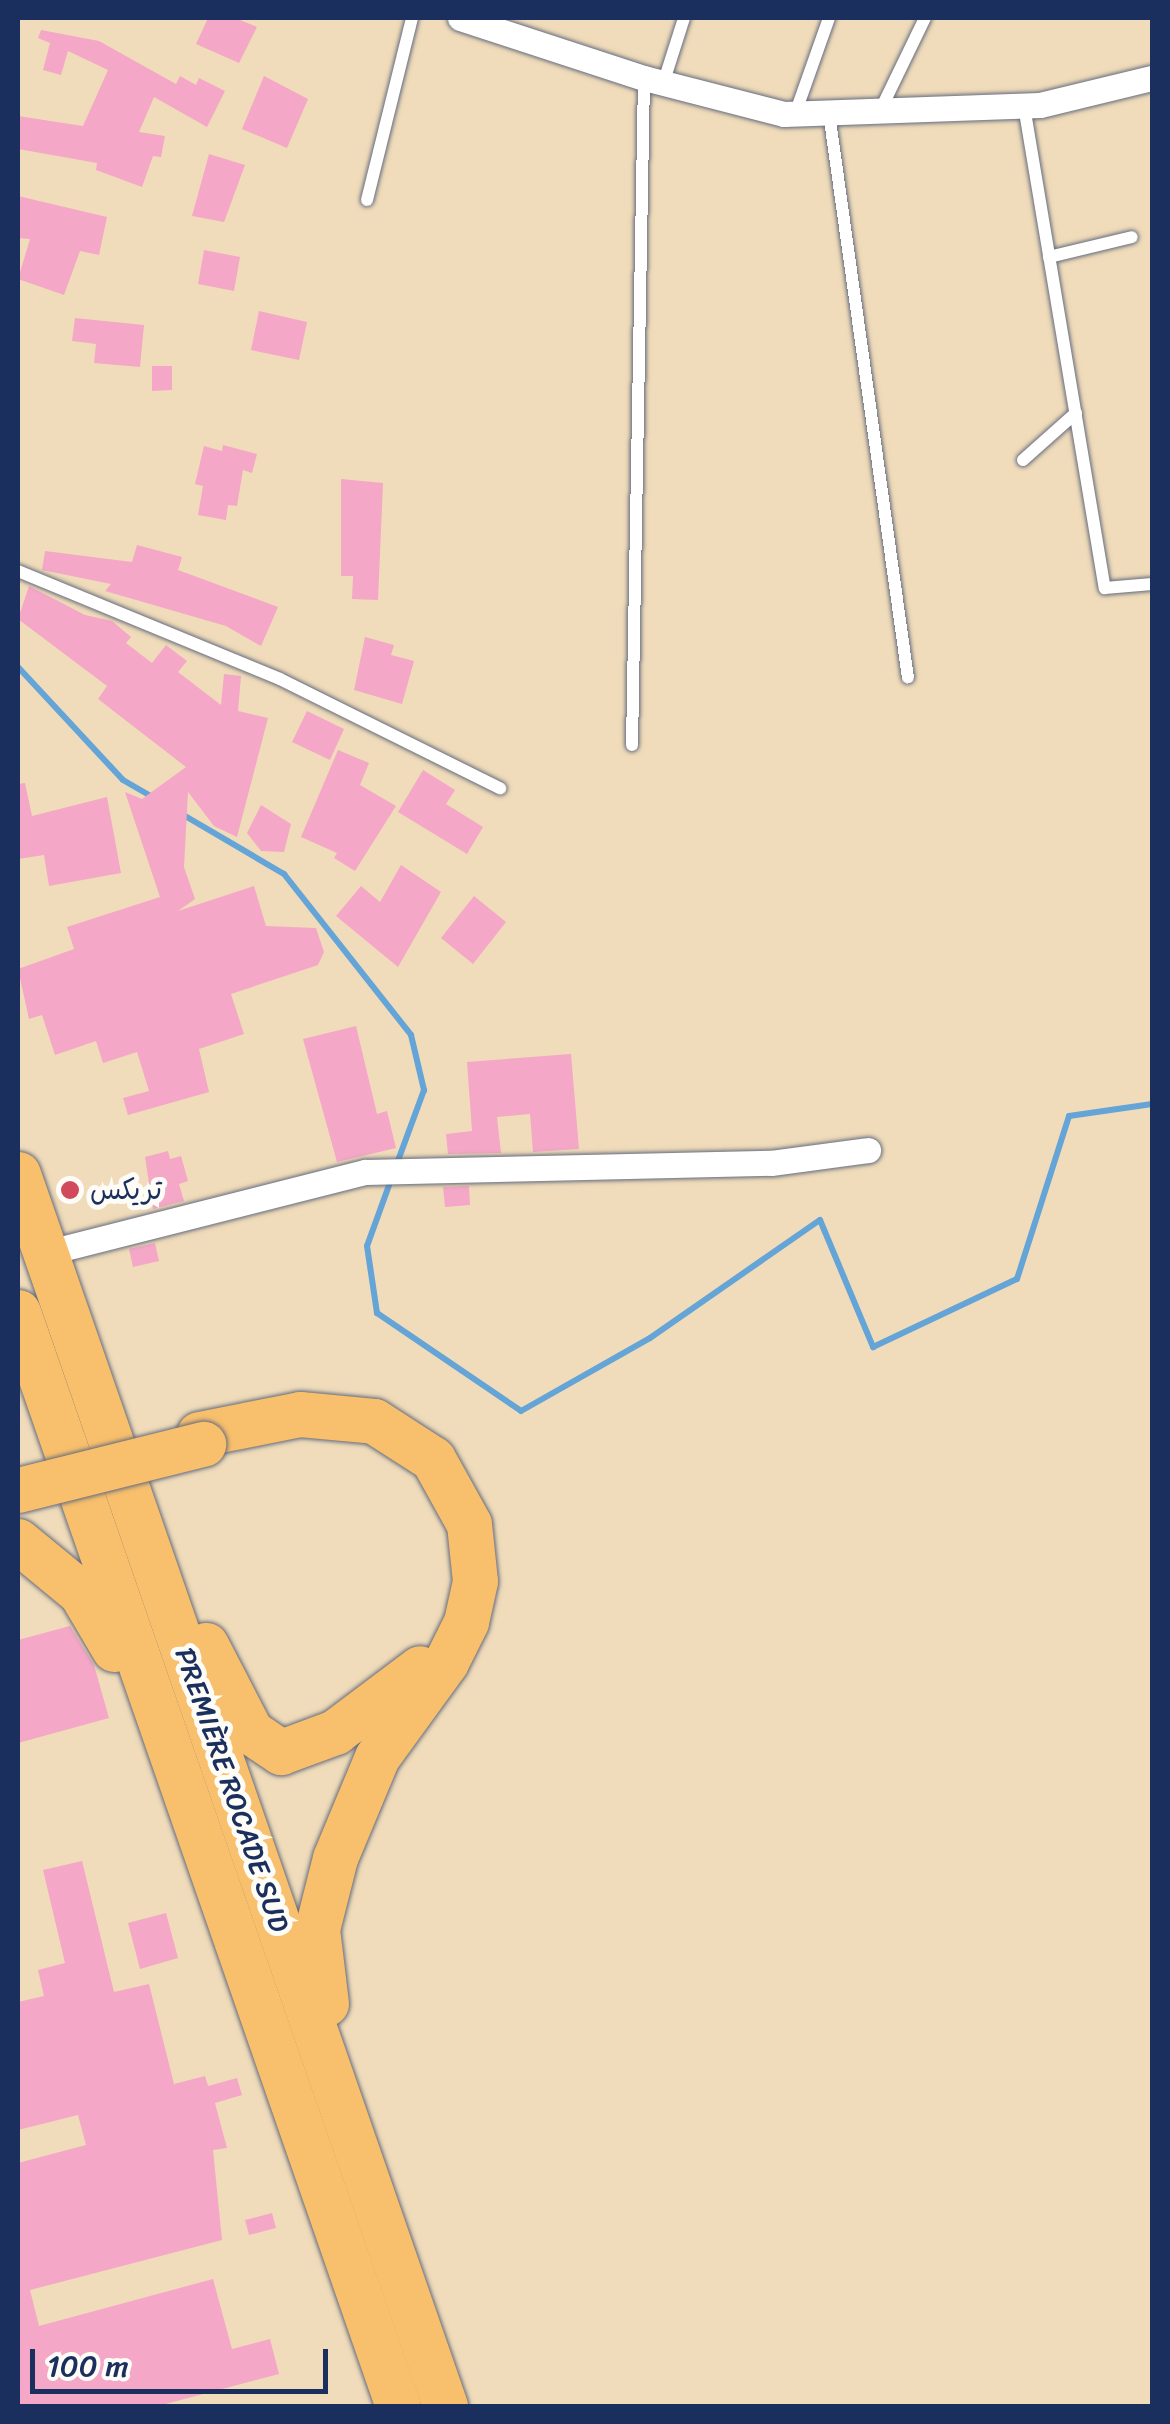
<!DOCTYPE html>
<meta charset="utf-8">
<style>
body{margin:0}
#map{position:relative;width:1170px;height:2424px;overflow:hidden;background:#f0dcba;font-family:Sriracha,"Playpen Sans Arabic",sans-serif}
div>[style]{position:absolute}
.stream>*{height:6px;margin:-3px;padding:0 3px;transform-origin:3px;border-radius:3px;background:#64a4d7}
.building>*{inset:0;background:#f4a7c6}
.roads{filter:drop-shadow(0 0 2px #666c7e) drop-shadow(0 0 2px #666c7e)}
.lane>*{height:12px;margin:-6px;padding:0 6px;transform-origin:6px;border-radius:6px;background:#fff}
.street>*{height:25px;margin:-12.5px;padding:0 12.5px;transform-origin:12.5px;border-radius:12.5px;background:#fff}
.highway>*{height:45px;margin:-22.5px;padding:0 22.5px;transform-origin:22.5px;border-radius:22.5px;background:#f8bf6c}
.bridges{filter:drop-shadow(0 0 2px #666c7e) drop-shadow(0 0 2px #666c7e)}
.highway-bridge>*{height:45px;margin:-22.5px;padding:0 22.5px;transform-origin:22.5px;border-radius:22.5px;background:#f8bf6c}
.dots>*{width:28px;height:28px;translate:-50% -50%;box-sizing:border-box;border:5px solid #fdfcf7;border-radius:50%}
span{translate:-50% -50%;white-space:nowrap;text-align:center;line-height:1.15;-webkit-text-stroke:10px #fdfcf7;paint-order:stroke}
.poi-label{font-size:28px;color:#1b2f5e}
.left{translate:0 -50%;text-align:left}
.street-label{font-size:28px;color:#1b2f5e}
.frame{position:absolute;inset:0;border:20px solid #1b2f5e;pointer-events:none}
.scale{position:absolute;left:30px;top:2349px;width:298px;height:45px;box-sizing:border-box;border:5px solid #1b2f5e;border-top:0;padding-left:12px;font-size:30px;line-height:35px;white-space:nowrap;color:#1b2f5e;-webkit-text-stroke:8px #fdfcf7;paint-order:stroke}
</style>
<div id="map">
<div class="stream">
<i style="left:18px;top:667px;width:154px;rotate:47.1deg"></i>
<i style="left:123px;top:780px;width:34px;rotate:30deg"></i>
<i style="left:180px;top:813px;width:121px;rotate:30.4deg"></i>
<i style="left:284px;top:874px;width:205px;rotate:51.7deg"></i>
<i style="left:411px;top:1035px;width:57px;rotate:76.7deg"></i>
<i style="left:424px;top:1090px;width:81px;rotate:110.2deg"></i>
<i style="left:392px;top:1177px;width:73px;rotate:109.9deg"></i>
<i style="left:367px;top:1246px;width:68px;rotate:81.5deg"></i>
<i style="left:377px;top:1313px;width:174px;rotate:34.2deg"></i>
<i style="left:521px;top:1411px;width:148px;rotate:-29.5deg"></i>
<i style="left:650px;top:1338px;width:207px;rotate:-34.8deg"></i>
<i style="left:820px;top:1220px;width:138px;rotate:67.3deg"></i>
<i style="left:873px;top:1347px;width:159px;rotate:-25.3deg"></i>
<i style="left:1017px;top:1279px;width:171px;rotate:-72.3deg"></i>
<i style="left:1069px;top:1116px;width:84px;rotate:-8.2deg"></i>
</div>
<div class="building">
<i style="clip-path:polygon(208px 18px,235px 18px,257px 27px,239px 63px,196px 44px)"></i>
<i style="clip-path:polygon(41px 30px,99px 41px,176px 84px,180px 76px,196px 85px,199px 78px,225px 91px,207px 127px,154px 97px,139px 132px,165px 136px,161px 157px,153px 156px,142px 187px,96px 170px,97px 163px,18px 149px,18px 116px,83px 126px,108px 70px,68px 51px,61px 75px,43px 70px,50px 43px,38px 38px)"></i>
<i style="clip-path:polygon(264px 76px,308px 99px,287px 148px,242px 129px)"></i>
<i style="clip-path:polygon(209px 154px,245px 165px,224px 222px,192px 216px)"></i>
<i style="clip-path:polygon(18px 196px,107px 217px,99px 255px,80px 251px,64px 295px,18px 279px,30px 239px,18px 238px)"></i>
<i style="clip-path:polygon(204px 250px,240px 257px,234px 291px,198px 284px)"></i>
<i style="clip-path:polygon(259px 311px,307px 322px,299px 360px,251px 350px)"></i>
<i style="clip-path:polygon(75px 318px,144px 325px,140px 367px,94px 363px,96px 344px,72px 341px)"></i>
<i style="clip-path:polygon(152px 366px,172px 366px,172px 390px,152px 391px)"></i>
<i style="clip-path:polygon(223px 445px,257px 454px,252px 473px,243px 470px,237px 506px,228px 505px,226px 520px,198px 515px,203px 486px,195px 484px,204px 446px,222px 451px)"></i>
<i style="clip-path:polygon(341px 479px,383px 483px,378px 600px,352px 599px,353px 576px,341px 576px)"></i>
<i style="clip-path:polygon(137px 545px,182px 557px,178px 570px,278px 607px,261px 646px,226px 626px,105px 591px,111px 584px,42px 570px,45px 551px,132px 562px)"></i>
<i style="clip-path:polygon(29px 586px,85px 615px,112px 621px,131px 637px,126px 643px,152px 663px,166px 645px,187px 661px,178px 672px,221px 705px,224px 674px,241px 676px,238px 711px,268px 718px,237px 837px,214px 826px,188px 792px,184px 867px,195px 899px,178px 911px,254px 886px,266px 926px,316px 928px,324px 952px,318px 965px,231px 994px,244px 1034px,199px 1049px,209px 1092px,128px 1115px,123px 1098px,149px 1091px,137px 1052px,103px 1063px,96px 1041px,55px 1055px,42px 1015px,29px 1019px,18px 969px,74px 949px,67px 927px,160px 897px,125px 792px,142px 799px,186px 767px,98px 699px,107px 686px,18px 619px)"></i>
<i style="clip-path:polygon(365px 637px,394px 645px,391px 655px,414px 661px,402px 704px,354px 690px)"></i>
<i style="clip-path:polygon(307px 711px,344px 729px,330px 760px,292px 742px)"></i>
<i style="clip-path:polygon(338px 750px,369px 763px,360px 785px,396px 806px,355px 871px,334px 858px,337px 853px,301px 837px)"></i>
<i style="clip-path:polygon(423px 770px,455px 790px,446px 804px,483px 827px,467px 854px,398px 812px)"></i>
<i style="clip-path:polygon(25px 783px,32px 816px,107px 797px,121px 873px,49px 886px,44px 855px,18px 859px,18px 784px)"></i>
<i style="clip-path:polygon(261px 805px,291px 824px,284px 852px,261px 851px,247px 833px)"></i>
<i style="clip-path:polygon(401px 865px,441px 892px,398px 967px,336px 916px,361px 886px,380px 902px)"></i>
<i style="clip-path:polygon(474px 896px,506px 922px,473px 964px,441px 938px)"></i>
<i style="clip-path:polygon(356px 1026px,377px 1114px,387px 1111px,396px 1148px,337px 1162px,303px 1039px)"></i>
<i style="clip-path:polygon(571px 1054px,579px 1149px,533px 1152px,530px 1114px,497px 1117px,501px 1153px,448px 1154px,446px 1134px,472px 1131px,467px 1062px)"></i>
<i style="clip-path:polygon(168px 1151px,170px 1159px,181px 1156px,188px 1181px,179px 1184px,184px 1201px,153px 1209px,145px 1157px)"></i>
<i style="clip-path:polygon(469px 1186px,470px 1205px,445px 1207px,443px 1187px)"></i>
<i style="clip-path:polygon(155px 1243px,159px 1261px,133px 1267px,129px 1249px)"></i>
<i style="clip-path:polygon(70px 1626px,94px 1665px,109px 1718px,18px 1743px,18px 1640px)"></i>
<i style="clip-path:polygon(82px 1861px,114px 1992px,149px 1984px,174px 2084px,205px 2076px,208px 2086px,237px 2078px,242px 2095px,215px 2103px,227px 2148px,213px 2150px,222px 2240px,30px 2290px,39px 2326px,213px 2279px,232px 2349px,270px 2339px,279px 2374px,158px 2406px,18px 2406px,18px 2163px,86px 2145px,78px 2115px,18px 2130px,18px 2002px,44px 1996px,38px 1970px,65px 1963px,43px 1870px)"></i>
<i style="clip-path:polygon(166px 1913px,178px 1958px,140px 1969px,128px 1923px)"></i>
<i style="clip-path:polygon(272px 2213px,276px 2228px,249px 2235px,245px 2220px)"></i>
</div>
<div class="roads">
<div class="lane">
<i style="left:663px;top:84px;width:69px;rotate:-72.3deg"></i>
<i style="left:1024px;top:106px;width:489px;rotate:80.5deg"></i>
<i style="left:1105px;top:588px;width:47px;rotate:-4.9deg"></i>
<i style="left:880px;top:111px;width:103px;rotate:-64.2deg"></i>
<i style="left:829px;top:113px;width:570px;rotate:82.04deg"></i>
<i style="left:795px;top:114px;width:102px;rotate:-70.5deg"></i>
<i style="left:367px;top:200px;width:187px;rotate:-76.1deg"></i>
<i style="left:1049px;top:257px;width:85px;rotate:-13.5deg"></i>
<i style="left:1023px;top:460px;width:71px;rotate:-41.6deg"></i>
<i style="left:18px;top:571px;width:283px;rotate:22.4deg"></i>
<i style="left:280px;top:679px;width:246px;rotate:26.4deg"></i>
<i style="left:632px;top:745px;width:667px;rotate:-88.97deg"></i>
</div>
<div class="street">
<i style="left:460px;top:18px;width:194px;rotate:18.1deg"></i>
<i style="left:644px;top:78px;width:145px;rotate:14.4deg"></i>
<i style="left:784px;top:114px;width:256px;rotate:-2deg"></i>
<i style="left:1040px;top:105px;width:115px;rotate:-13.6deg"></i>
<i style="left:45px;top:1253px;width:330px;rotate:-14.2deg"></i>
<i style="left:365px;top:1172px;width:406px;rotate:-1.3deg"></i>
<i style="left:771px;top:1163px;width:98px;rotate:-7.6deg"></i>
</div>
<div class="highway">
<i style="left:18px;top:1174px;width:1304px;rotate:70.88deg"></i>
<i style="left:18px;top:1312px;width:1158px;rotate:70.85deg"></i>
<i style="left:199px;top:1434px;width:103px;rotate:-11.2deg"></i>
<i style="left:300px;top:1414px;width:74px;rotate:5.4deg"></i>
<i style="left:374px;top:1421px;width:70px;rotate:32.8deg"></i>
<i style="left:433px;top:1459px;width:74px;rotate:61deg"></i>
<i style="left:469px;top:1524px;width:57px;rotate:84deg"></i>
<i style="left:475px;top:1581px;width:42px;rotate:102.4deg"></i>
<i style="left:466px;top:1622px;width:45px;rotate:116.6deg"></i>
<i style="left:446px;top:1662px;width:117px;rotate:126deg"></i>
<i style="left:377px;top:1757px;width:109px;rotate:112.6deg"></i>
<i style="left:335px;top:1858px;width:73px;rotate:104.2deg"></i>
<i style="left:317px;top:1929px;width:75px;rotate:83.1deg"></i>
<i style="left:18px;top:1541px;width:82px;rotate:39.5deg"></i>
<i style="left:81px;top:1593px;width:65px;rotate:59.5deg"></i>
<i style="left:206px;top:1645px;width:98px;rotate:62.7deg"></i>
<i style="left:251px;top:1732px;width:36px;rotate:34deg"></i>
<i style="left:281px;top:1752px;width:58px;rotate:-20.3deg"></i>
<i style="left:335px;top:1732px;width:106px;rotate:-37deg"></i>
</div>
</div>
<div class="bridges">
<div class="highway-bridge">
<i style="left:18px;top:1490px;width:191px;rotate:-14deg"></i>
</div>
</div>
<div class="dots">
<i style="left:70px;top:1190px;background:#d1495b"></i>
</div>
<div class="poi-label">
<span class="left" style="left:90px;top:1190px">تريكس</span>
</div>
<div class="street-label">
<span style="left:232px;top:1790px;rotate:71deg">PREMIÈRE ROCADE SUD</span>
</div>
<div class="frame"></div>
<div class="scale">100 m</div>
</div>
